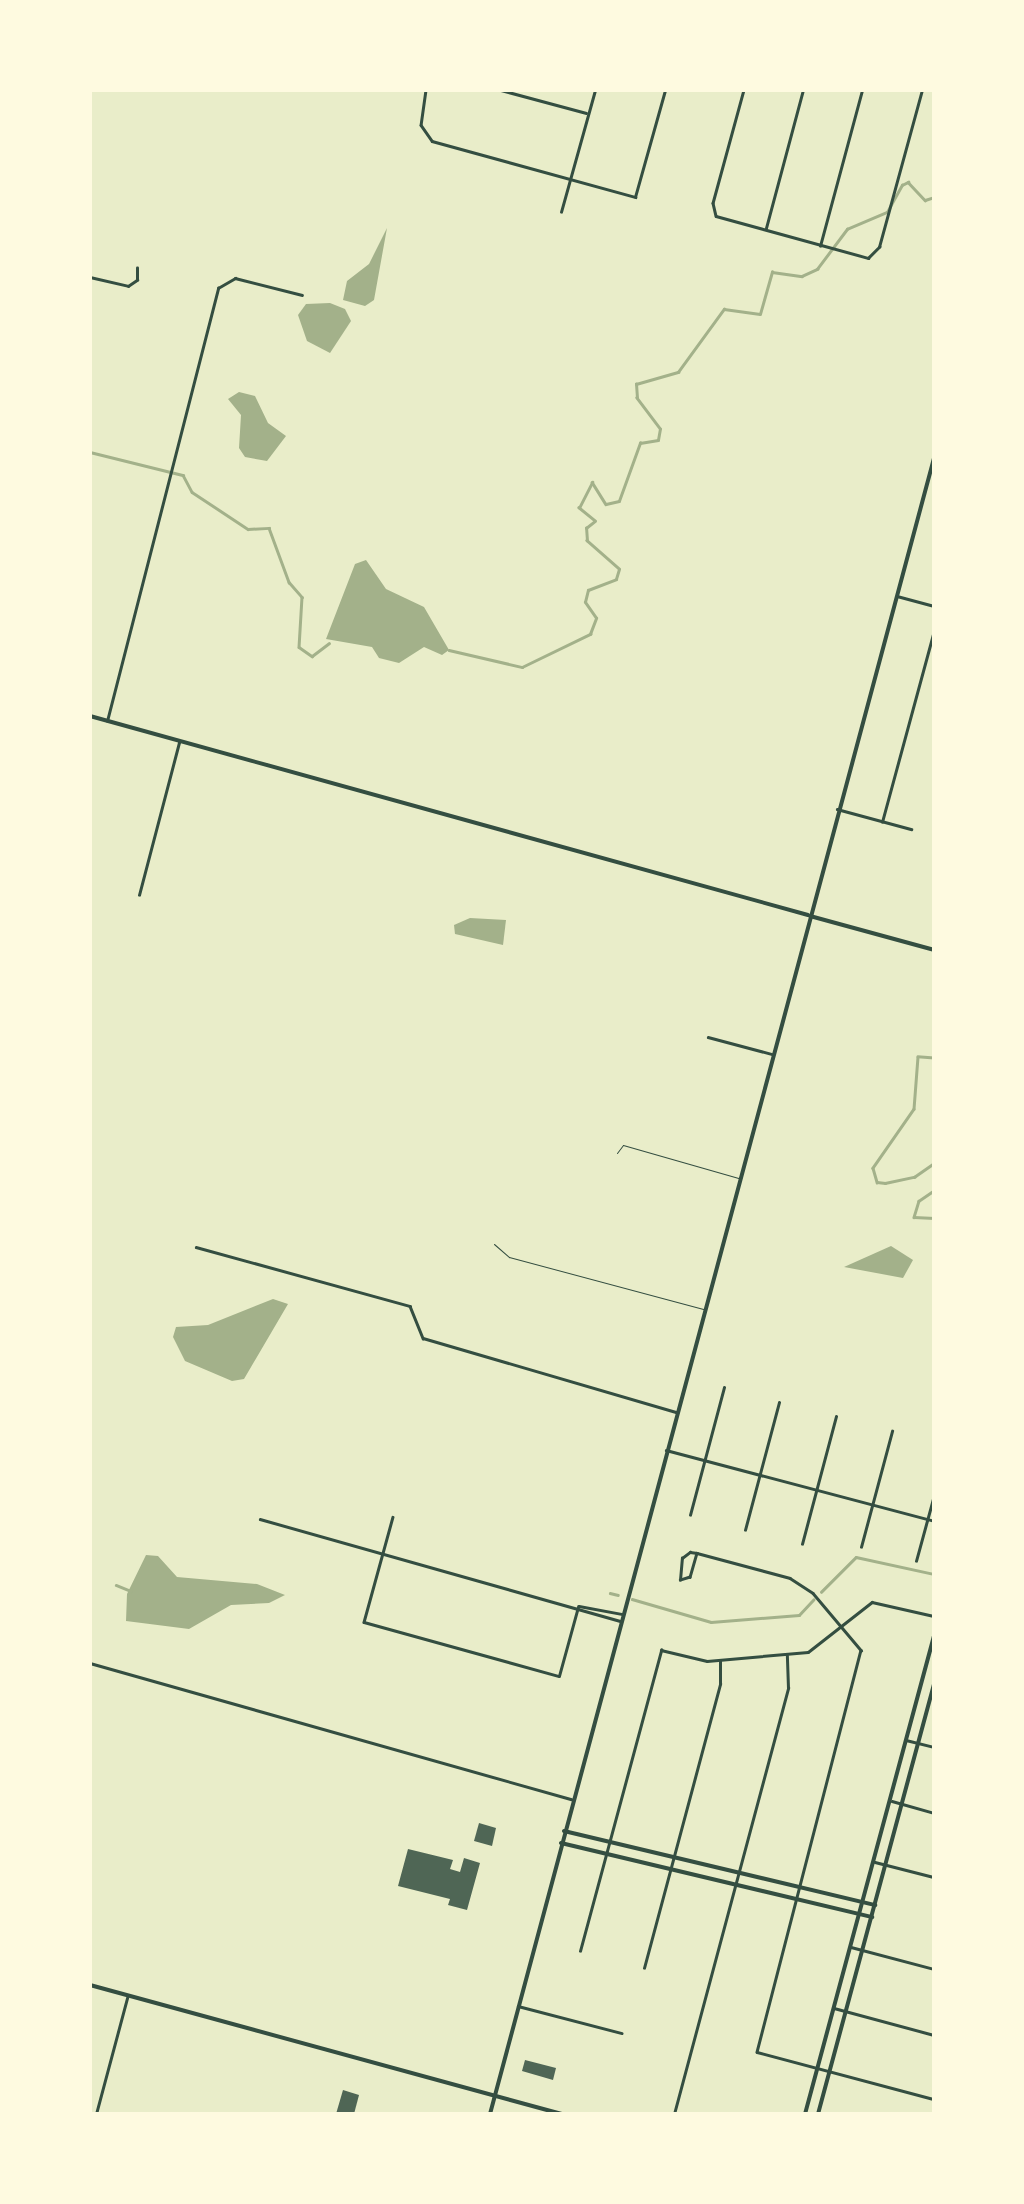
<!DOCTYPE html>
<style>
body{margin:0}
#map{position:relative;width:1024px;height:2204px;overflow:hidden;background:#e9edc9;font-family:"Exo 2",sans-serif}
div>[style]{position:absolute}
.water>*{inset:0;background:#a3b18a}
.stream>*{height:2.5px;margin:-1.25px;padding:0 1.25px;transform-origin:1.25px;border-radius:1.25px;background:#a3b18a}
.building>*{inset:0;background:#4f6655}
.service>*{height:1px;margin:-0.5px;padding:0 0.5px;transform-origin:0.5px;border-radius:0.5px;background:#344e41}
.minor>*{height:2.5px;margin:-1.25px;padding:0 1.25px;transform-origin:1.25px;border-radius:1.25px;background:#344e41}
.tertiary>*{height:4px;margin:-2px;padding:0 2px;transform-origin:2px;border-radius:2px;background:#344e41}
.secondary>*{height:4px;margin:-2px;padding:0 2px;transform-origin:2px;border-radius:2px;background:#344e41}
span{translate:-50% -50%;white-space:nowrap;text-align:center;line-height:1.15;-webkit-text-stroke:10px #fefae0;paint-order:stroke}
.frame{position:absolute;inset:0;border:92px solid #fefae0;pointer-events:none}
</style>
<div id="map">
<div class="water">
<i style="clip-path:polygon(387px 228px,374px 300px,365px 306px,343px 300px,347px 281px,369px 264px)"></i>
<i style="clip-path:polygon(330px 303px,345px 309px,351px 321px,330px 353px,307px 341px,298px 315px,306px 304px)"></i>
<i style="clip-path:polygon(239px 392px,255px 396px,268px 423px,286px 436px,267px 461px,245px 457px,239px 448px,241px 415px,228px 399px)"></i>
<i style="clip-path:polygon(366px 560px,386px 589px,424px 607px,449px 650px,442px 655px,424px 647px,399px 663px,379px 658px,372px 647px,326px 639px,355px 564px)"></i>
<i style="clip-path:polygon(470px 918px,506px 920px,503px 945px,455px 934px,454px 925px)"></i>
<i style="clip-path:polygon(891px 1246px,913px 1260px,903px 1278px,844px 1267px)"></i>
<i style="clip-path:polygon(273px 1299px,288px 1304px,244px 1379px,232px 1381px,185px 1361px,173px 1337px,176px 1327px,208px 1325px)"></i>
<i style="clip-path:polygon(146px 1555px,158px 1556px,177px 1577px,257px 1584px,285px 1595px,269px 1603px,231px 1605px,189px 1629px,126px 1621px,127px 1594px)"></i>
</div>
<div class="stream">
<i style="left:90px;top:452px;width:96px;rotate:13.9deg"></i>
<i style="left:183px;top:475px;width:19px;rotate:62deg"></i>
<i style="left:192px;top:492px;width:67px;rotate:33.5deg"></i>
<i style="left:248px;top:529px;width:21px;rotate:-3deg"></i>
<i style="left:269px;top:528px;width:58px;rotate:69.7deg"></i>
<i style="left:289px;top:582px;width:20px;rotate:49deg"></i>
<i style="left:302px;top:597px;width:50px;rotate:93.4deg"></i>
<i style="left:299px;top:647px;width:16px;rotate:35deg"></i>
<i style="left:312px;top:656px;width:21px;rotate:-37deg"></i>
<i style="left:449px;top:650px;width:75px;rotate:13.1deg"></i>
<i style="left:522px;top:667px;width:76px;rotate:-25.9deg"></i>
<i style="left:590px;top:634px;width:17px;rotate:-69deg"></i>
<i style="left:596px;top:618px;width:19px;rotate:-125deg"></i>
<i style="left:585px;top:602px;width:12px;rotate:-76deg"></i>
<i style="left:588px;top:590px;width:30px;rotate:-21deg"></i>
<i style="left:616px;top:579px;width:10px;rotate:-73deg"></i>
<i style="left:619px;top:569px;width:43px;rotate:-138.8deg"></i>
<i style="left:587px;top:541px;width:13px;rotate:-94deg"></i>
<i style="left:586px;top:528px;width:11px;rotate:-38deg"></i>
<i style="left:595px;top:521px;width:21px;rotate:-141deg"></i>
<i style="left:579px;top:508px;width:29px;rotate:-63deg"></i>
<i style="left:592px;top:482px;width:26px;rotate:58deg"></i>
<i style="left:606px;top:504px;width:13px;rotate:-13deg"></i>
<i style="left:619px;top:501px;width:62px;rotate:-70.1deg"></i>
<i style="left:640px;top:443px;width:18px;rotate:-9deg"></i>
<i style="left:658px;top:440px;width:11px;rotate:-80deg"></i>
<i style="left:660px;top:429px;width:39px;rotate:-127deg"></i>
<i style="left:637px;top:398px;width:14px;rotate:-94deg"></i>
<i style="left:636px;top:384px;width:44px;rotate:-15.9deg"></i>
<i style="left:678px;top:372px;width:78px;rotate:-53.9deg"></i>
<i style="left:724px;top:309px;width:36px;rotate:8deg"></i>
<i style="left:760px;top:314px;width:44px;rotate:-74.1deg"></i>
<i style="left:772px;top:272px;width:30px;rotate:8deg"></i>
<i style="left:802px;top:276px;width:17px;rotate:-25deg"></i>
<i style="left:817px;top:269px;width:50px;rotate:-53.1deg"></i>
<i style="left:847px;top:229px;width:43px;rotate:-23deg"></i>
<i style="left:887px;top:212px;width:31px;rotate:-61deg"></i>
<i style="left:902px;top:185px;width:7px;rotate:-27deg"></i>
<i style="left:908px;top:182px;width:25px;rotate:47deg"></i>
<i style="left:925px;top:200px;width:9px;rotate:-18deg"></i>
<i style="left:934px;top:1058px;width:16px;rotate:-176deg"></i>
<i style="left:918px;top:1057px;width:52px;rotate:94.4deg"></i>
<i style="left:914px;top:1109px;width:72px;rotate:124.8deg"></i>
<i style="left:873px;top:1168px;width:15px;rotate:74deg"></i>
<i style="left:877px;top:1182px;width:8px;rotate:7deg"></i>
<i style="left:885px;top:1183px;width:30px;rotate:-12deg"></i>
<i style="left:914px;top:1177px;width:24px;rotate:-35deg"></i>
<i style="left:934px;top:1191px;width:18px;rotate:146deg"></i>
<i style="left:919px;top:1201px;width:17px;rotate:107deg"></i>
<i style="left:914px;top:1217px;width:20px;rotate:3deg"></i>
<i style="left:116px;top:1585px;width:16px;rotate:22deg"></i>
<i style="left:821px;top:1592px;width:49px;rotate:-45deg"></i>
<i style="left:856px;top:1557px;width:80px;rotate:12.3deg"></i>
<i style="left:610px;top:1593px;width:8px;rotate:14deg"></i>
<i style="left:632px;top:1599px;width:82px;rotate:16.2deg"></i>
<i style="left:711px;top:1622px;width:88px;rotate:-4.5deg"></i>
<i style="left:799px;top:1615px;width:21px;rotate:-47deg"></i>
</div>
<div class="building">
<i style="clip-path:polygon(479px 1823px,496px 1828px,492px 1846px,474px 1841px)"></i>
<i style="clip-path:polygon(408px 1849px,453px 1860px,450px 1869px,460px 1872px,464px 1858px,480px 1863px,467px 1910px,448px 1905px,450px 1899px,398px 1886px)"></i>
<i style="clip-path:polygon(525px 2060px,556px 2068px,553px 2080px,522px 2071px)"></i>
<i style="clip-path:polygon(343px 2090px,359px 2095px,354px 2114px,336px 2114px)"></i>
</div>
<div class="service">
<i style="left:617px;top:1153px;width:10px;rotate:-53deg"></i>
<i style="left:623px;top:1145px;width:120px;rotate:16deg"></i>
<i style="left:494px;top:1244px;width:20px;rotate:41deg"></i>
<i style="left:509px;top:1257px;width:201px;rotate:15deg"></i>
</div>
<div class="minor">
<i style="left:426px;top:90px;width:35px;rotate:98deg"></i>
<i style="left:421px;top:125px;width:19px;rotate:55deg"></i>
<i style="left:432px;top:141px;width:211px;rotate:15.4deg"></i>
<i style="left:635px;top:197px;width:111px;rotate:-74.3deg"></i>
<i style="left:501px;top:90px;width:88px;rotate:15.1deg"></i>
<i style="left:744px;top:90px;width:117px;rotate:105.3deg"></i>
<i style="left:713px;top:203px;width:13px;rotate:77deg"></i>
<i style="left:716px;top:216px;width:158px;rotate:15.4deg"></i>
<i style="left:868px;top:258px;width:16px;rotate:-45deg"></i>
<i style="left:879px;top:247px;width:163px;rotate:-74.7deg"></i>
<i style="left:561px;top:212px;width:127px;rotate:-74.4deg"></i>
<i style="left:766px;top:228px;width:143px;rotate:-75deg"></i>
<i style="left:820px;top:246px;width:162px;rotate:-74.9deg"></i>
<i style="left:90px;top:277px;width:39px;rotate:13deg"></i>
<i style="left:128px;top:286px;width:11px;rotate:-34deg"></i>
<i style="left:137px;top:280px;width:12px;rotate:-90deg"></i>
<i style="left:897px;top:596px;width:38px;rotate:15deg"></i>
<i style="left:107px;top:721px;width:447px;rotate:-75.6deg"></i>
<i style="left:218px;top:288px;width:20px;rotate:-30deg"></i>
<i style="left:235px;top:278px;width:69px;rotate:14.2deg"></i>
<i style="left:837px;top:809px;width:77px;rotate:15.1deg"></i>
<i style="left:882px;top:822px;width:198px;rotate:-74.8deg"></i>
<i style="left:139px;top:895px;width:158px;rotate:-75.3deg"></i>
<i style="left:708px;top:1037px;width:66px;rotate:14.9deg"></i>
<i style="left:196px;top:1247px;width:222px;rotate:15.4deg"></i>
<i style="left:410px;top:1306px;width:35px;rotate:68deg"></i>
<i style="left:423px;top:1338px;width:264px;rotate:16.3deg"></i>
<i style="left:666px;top:1450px;width:277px;rotate:14.8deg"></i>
<i style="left:690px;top:1515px;width:132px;rotate:-75.1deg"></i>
<i style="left:393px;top:1517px;width:109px;rotate:105.4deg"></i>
<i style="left:364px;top:1622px;width:202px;rotate:15.5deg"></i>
<i style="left:559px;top:1676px;width:72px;rotate:-74.6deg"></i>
<i style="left:260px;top:1519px;width:374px;rotate:15.8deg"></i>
<i style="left:745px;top:1530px;width:132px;rotate:-75.1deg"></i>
<i style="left:802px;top:1544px;width:132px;rotate:-75.1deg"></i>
<i style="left:861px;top:1547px;width:120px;rotate:-75deg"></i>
<i style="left:697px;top:1553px;width:25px;rotate:106deg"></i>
<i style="left:690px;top:1577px;width:10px;rotate:163deg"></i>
<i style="left:680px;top:1580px;width:22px;rotate:-85deg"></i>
<i style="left:682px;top:1558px;width:10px;rotate:-37deg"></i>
<i style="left:690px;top:1552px;width:7px;rotate:8deg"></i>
<i style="left:697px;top:1553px;width:96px;rotate:15deg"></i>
<i style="left:790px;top:1578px;width:27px;rotate:33deg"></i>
<i style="left:813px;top:1593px;width:75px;rotate:49.9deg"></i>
<i style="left:861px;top:1650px;width:415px;rotate:104.5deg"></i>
<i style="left:757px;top:2052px;width:183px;rotate:14.9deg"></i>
<i style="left:916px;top:1561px;width:68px;rotate:-74.7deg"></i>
<i style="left:579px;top:1606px;width:44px;rotate:10.5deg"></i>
<i style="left:90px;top:1663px;width:500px;rotate:15.8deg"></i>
<i style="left:906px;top:1740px;width:29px;rotate:14deg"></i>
<i style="left:892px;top:1801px;width:44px;rotate:15.9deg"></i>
<i style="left:875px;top:1862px;width:61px;rotate:14.3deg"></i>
<i style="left:851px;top:1947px;width:86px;rotate:14.8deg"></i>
<i style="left:580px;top:1951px;width:312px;rotate:-74.9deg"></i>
<i style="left:661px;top:1650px;width:47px;rotate:13.4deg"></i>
<i style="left:707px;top:1661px;width:101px;rotate:-5.1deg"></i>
<i style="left:808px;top:1652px;width:81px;rotate:-38deg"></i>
<i style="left:872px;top:1602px;width:64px;rotate:12.7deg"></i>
<i style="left:644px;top:1968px;width:294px;rotate:-75deg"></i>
<i style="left:720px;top:1684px;width:23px;rotate:-90deg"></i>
<i style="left:518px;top:2006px;width:107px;rotate:14.6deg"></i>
<i style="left:834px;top:2008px;width:104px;rotate:15.1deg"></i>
<i style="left:743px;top:2113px;width:2px;rotate:27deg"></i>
<i style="left:96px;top:2114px;width:120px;rotate:-75deg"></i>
<i style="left:674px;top:2114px;width:441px;rotate:-75deg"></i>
<i style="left:788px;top:1688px;width:32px;rotate:-92deg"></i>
</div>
<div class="tertiary">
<i style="left:90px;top:716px;width:745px;rotate:15.49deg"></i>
<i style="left:564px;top:1831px;width:320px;rotate:13.4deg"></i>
<i style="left:561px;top:1843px;width:320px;rotate:13.4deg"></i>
<i style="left:490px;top:2114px;width:1714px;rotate:-74.99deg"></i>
<i style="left:805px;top:2114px;width:496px;rotate:-74.9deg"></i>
<i style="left:818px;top:2114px;width:446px;rotate:-74.9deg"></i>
</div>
<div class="secondary">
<i style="left:810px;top:916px;width:129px;rotate:15.3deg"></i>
<i style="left:90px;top:1985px;width:490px;rotate:15.3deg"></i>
</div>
<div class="frame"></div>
</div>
